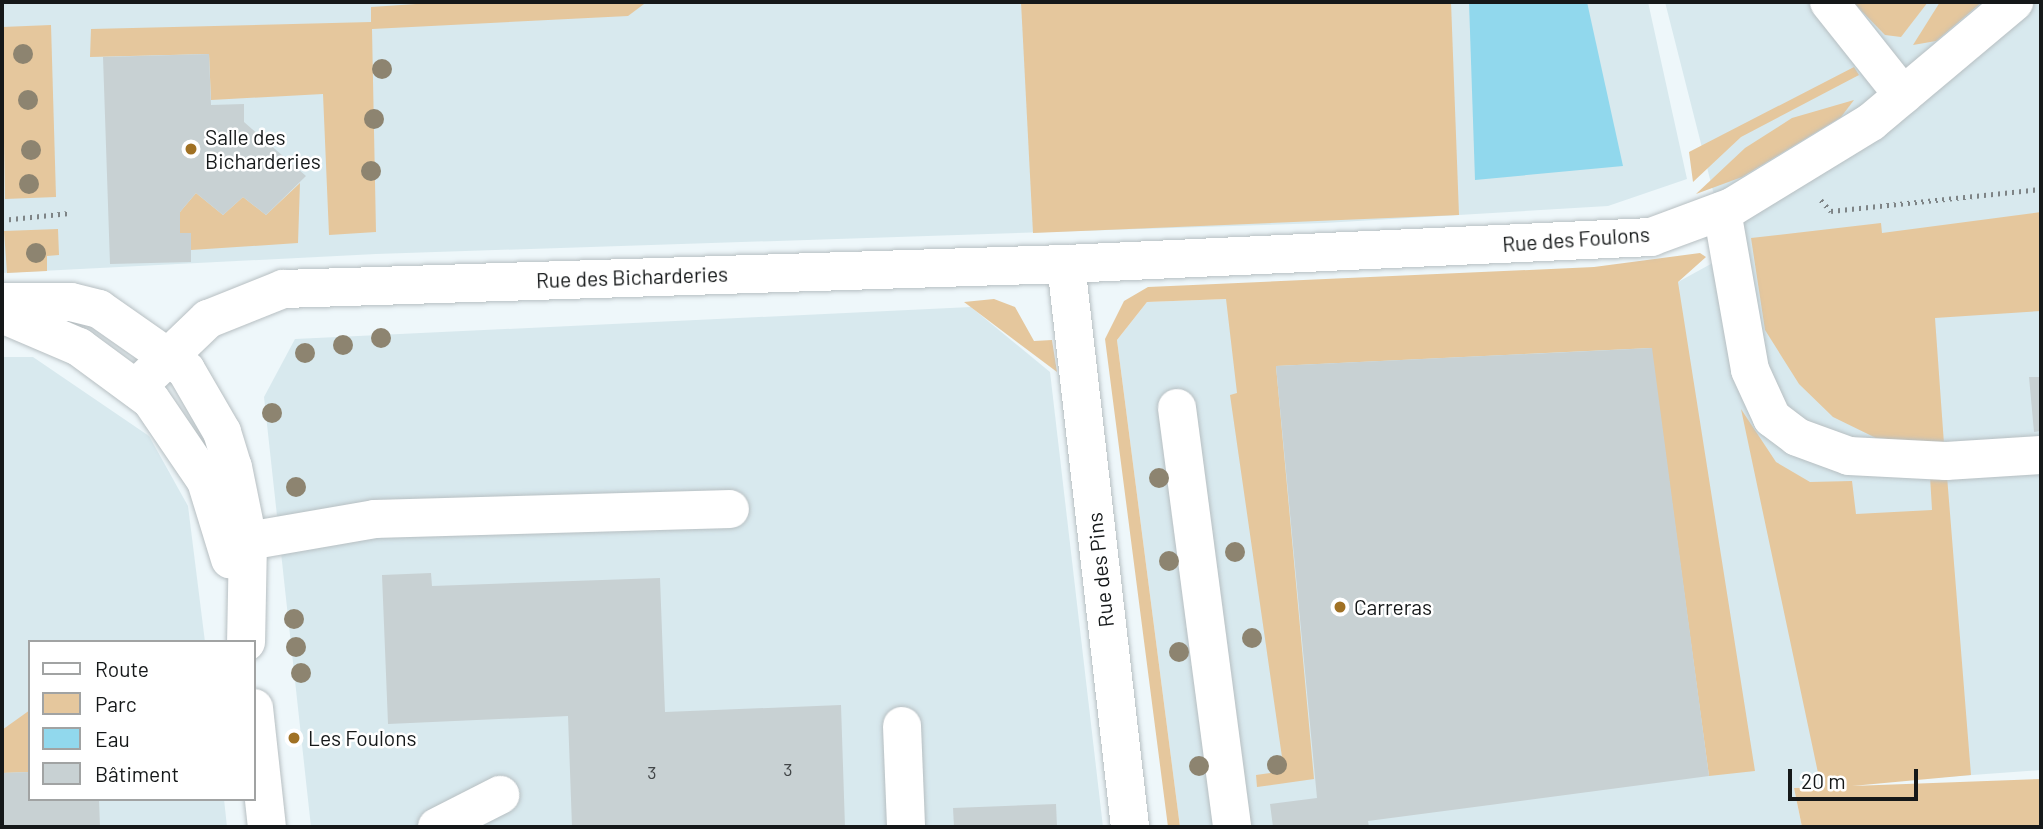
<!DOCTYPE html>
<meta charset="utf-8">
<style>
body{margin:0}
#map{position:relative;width:2043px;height:829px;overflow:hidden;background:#eef7fa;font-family:Barlow,sans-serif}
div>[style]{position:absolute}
.built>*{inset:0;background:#d8e9ee}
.green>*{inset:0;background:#e5c79d}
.water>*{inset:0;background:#91d8ed}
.building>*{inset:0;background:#c8d1d3}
.path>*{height:4.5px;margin-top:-2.25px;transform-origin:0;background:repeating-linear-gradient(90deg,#7e8486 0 2px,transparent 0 7px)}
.roads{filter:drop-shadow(0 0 2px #b7bfc2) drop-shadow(0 0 2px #b7bfc2)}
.minor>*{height:38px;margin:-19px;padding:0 19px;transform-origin:19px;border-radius:19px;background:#fff}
.trees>*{width:20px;height:20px;margin:-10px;border-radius:50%;background:#8d8470}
.dots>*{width:19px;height:19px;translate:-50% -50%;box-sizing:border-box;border:4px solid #fff;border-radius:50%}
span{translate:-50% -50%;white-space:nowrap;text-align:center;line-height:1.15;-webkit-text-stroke:5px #fff;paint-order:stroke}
.number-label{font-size:18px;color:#424648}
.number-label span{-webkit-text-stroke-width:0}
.poi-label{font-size:21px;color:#151819}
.left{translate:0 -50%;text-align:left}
.street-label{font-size:21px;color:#151819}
.frame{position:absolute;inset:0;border:4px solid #151819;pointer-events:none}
.legend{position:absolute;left:28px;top:640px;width:228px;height:161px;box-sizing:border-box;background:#fff;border:2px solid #a1a3a3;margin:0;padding:9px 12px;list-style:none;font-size:21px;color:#151819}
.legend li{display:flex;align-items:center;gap:14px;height:35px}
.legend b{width:35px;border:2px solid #a1a3a3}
.scale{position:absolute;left:1788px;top:769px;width:130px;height:32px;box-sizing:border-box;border:4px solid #151819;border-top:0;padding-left:9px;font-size:21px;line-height:24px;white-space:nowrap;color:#151819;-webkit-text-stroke:5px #fff;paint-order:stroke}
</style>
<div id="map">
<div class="built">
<i style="clip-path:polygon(2px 2px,1648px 2px,1687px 179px,1608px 206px,1324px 223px,376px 254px,2px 273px)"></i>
<i style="clip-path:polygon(1665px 2px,2041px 2px,2041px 770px,1794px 788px,1802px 827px,1180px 827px,1117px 340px,1147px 302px,1678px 282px,1729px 254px)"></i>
<i style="clip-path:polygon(971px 307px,1050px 372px,1103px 827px,311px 827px,264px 397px,295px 339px)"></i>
<i style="clip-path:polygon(2px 357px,33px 357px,149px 436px,188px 506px,205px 642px,30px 642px,30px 799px,224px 799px,227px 827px,2px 827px)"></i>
</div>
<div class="green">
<i style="clip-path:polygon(446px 2px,644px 4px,628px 16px,372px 29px,376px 232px,329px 235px,323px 94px,211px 100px,209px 54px,90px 57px,91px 29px,371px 22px,371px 7px)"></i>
<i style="clip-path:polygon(1021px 2px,1451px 2px,1459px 215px,1033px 233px)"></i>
<i style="clip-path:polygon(1853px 2px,1928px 2px,1901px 37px,1885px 35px)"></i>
<i style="clip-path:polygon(1940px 2px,1982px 2px,1936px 41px,1913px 45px)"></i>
<i style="clip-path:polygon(51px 25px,56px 197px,5px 199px,2px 27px)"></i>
<i style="clip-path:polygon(1854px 67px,1859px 75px,1741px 137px,1693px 182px,1689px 152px)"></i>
<i style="clip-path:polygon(1854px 100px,1841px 117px,1742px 177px,1696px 194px,1745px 148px,1792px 118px)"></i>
<i style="clip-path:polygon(300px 183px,298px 243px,191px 250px,191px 233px,180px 233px,180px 212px,196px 193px,223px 215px,243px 197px,266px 215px)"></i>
<i style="clip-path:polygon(2041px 212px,2041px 311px,1935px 318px,1944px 444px,1876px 438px,1833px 417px,1799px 384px,1765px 330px,1751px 238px,1881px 223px,1882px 233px)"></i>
<i style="clip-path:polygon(58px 229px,59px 255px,47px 256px,47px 271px,7px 273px,4px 231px)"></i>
<i style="clip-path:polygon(1700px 253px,1706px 257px,1678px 282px,1755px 771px,1709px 776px,1651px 348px,1276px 366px,1314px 779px,1257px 787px,1256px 775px,1284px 771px,1230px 395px,1237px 393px,1226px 299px,1147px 302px,1117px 340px,1180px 827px,1168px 827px,1105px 339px,1124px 301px,1148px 287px,1594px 267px)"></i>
<i style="clip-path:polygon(994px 299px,1015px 307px,1034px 341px,1052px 340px,1057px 372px,964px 302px)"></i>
<i style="clip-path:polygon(1741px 409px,1776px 462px,1810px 482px,1852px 481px,1856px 514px,1932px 510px,1930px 476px,1947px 476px,1971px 775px,1852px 786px,2041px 779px,2041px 827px,1802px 827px,1794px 788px,1821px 787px)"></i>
<i style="clip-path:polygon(30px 710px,30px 772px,2px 773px,2px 730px)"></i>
</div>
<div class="water">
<i style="clip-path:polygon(1469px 2px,1587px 2px,1623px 166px,1475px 180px)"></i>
</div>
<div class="building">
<i style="clip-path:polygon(209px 54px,211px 105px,244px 104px,244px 122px,306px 176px,266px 215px,243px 197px,223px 215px,196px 193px,180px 212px,180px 233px,191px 233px,191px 262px,110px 264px,103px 57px)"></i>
<i style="clip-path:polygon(1652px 348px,1709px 776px,1368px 821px,1369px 827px,1273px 827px,1270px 804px,1317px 798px,1276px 366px)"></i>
<i style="clip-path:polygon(2029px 377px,2041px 377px,2041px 431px,2034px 432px)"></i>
<i style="clip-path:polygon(431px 573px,432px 586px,660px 578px,665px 712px,841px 705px,845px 827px,572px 827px,568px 716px,388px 724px,382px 575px)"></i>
<i style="clip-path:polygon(30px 772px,30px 799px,99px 799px,100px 827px,2px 827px,2px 773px)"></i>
<i style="clip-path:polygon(1056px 804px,1057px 827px,954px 827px,953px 808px)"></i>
</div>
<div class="path">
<i style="left:1821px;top:200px;width:15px;rotate:48deg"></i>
<i style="left:1831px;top:211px;width:211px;rotate:-6deg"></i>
<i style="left:2px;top:220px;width:68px;rotate:-5.9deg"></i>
</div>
<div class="roads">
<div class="minor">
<i style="left:1829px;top:2px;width:119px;rotate:51.5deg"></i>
<i style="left:1722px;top:211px;width:161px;rotate:80deg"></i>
<i style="left:1750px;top:370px;width:53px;rotate:65.4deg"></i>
<i style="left:1772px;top:418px;width:31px;rotate:37deg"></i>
<i style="left:1797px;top:437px;width:55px;rotate:20.1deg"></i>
<i style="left:1849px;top:456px;width:97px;rotate:3deg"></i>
<i style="left:1946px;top:461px;width:95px;rotate:-3.6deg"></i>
<i style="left:1066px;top:264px;width:586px;rotate:-2.64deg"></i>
<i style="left:1651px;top:237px;width:86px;rotate:-20.3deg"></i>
<i style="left:1732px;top:207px;width:163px;rotate:-31.4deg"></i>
<i style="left:1871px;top:122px;width:187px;rotate:-40deg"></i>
<i style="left:2px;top:302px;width:69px"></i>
<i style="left:71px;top:302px;width:29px;rotate:14deg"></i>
<i style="left:99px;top:309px;width:106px;rotate:35deg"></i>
<i style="left:186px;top:370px;width:72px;rotate:59.9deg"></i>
<i style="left:222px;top:432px;width:37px;rotate:73deg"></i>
<i style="left:233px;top:467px;width:76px;rotate:78.5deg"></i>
<i style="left:248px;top:541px;width:101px;rotate:91.1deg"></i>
<i style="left:2px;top:314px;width:84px;rotate:23.2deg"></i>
<i style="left:79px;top:347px;width:89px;rotate:36.4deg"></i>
<i style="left:151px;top:400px;width:98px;rotate:55.8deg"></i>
<i style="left:206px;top:481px;width:82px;rotate:72.9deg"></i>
<i style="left:136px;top:388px;width:100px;rotate:-43.8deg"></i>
<i style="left:208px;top:319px;width:81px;rotate:-21.8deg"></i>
<i style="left:283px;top:289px;width:783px;rotate:-1.83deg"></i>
<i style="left:1066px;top:264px;width:567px;rotate:83.51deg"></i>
<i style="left:1177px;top:408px;width:423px;rotate:82.5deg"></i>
<i style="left:248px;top:541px;width:129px;rotate:-9.8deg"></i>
<i style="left:375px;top:519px;width:355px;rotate:-1.6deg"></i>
<i style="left:254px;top:708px;width:120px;rotate:83.8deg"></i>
<i style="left:902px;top:726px;width:101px;rotate:87.7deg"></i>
<i style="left:437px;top:827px;width:71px;rotate:-26.9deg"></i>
</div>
</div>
<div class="trees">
<i style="left:23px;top:54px"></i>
<i style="left:382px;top:69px"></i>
<i style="left:28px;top:100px"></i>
<i style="left:374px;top:119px"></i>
<i style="left:31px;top:150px"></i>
<i style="left:371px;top:171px"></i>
<i style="left:29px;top:184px"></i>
<i style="left:36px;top:253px"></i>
<i style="left:381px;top:338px"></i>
<i style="left:343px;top:345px"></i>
<i style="left:305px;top:353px"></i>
<i style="left:272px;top:413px"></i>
<i style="left:1159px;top:478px"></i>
<i style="left:296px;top:487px"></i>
<i style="left:1235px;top:552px"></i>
<i style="left:1169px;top:561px"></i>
<i style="left:294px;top:619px"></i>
<i style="left:1252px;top:638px"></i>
<i style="left:296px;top:647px"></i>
<i style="left:1179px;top:652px"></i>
<i style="left:301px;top:673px"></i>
<i style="left:1277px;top:765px"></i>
<i style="left:1199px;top:766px"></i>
</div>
<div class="dots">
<i style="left:191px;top:149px;background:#a07124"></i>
<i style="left:1340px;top:607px;background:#a07124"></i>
<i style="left:294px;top:738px;background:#a07124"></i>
</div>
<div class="number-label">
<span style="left:788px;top:769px">3</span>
<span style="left:652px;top:772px">3</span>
</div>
<div class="poi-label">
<span class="left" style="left:205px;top:149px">Salle des<br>Bicharderies</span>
<span class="left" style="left:1354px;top:607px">Carreras</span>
<span class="left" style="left:308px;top:738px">Les Foulons</span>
</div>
<div class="street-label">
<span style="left:1576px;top:239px;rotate:-4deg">Rue des Foulons</span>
<span style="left:632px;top:277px;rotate:-2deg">Rue des Bicharderies</span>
<span style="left:1100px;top:570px;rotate:-96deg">Rue des Pins</span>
</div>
<div class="frame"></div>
<ul class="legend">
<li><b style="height:9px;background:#fff"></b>Route</li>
<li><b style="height:19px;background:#e5c79d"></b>Parc</li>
<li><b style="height:19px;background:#91d8ed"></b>Eau</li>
<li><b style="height:19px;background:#c8d1d3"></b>Bâtiment</li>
</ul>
<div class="scale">20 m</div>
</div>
